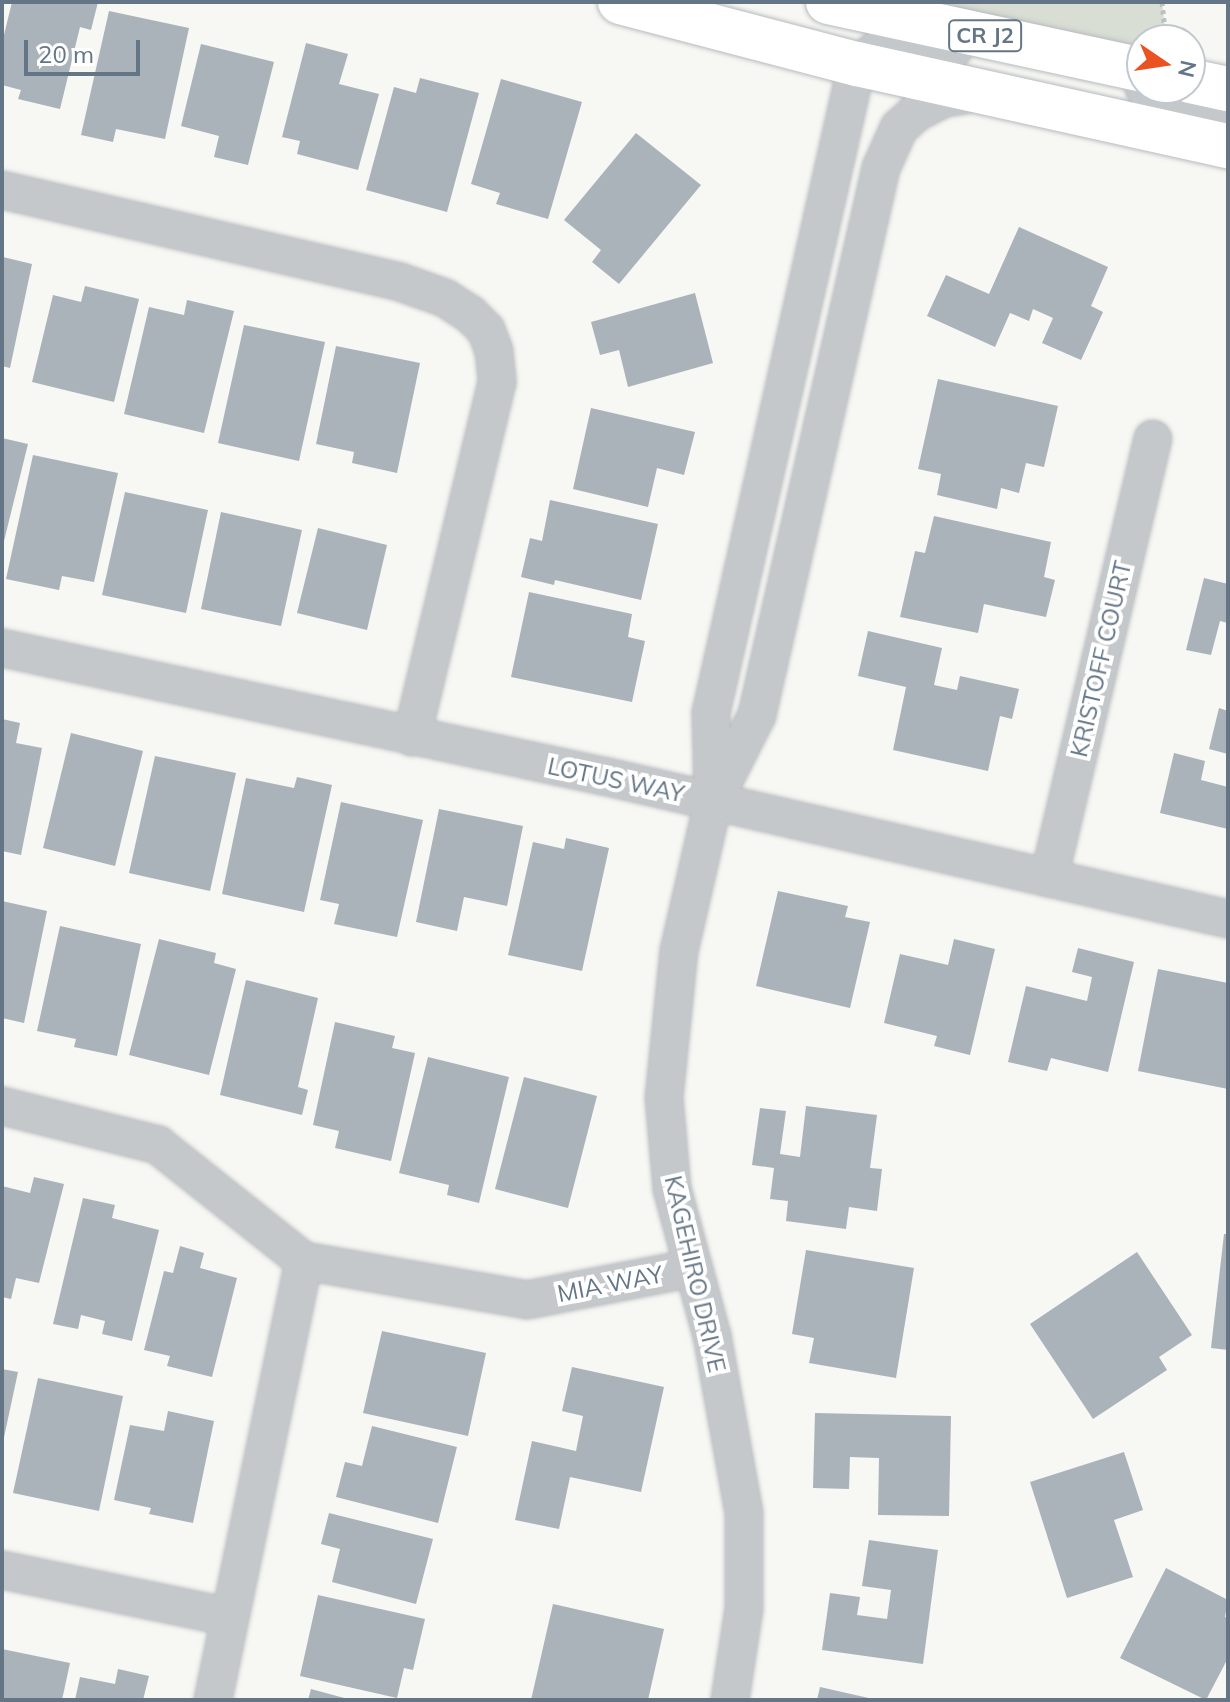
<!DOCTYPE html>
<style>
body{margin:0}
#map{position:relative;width:1230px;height:1702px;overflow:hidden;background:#f7f7f3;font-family:Mulish,sans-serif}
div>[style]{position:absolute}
.green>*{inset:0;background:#d8ded4}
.building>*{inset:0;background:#aab3b9}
.path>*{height:5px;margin-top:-2.5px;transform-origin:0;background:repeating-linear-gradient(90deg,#bdc0c2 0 4px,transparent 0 8px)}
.roads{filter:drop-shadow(0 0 2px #b7bbbf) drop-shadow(0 0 2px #b7bbbf)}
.street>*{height:36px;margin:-18px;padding:0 18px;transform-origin:18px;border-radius:18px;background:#c4c8cb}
.primary>*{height:44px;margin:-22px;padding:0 22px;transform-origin:22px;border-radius:22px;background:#fff}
span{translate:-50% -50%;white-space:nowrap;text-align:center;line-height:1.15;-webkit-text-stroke:8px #fff;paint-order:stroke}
.shield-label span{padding:2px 6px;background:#fff;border:2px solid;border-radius:6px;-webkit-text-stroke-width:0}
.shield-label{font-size:22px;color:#647686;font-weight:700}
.street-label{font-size:24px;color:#647686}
.frame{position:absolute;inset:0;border:4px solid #647686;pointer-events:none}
.north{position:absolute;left:1126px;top:24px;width:80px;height:80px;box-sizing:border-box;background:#fff;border:2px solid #c1c8cf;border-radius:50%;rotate:103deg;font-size:22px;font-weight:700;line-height:32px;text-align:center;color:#647686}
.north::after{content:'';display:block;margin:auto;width:28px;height:36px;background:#ea5221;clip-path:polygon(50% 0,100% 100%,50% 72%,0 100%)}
.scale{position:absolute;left:24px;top:40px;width:116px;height:36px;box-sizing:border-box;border:4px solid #647686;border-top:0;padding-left:10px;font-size:24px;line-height:28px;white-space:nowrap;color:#647686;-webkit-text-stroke:6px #fff;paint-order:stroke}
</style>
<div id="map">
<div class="green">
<i style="clip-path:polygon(888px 2px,1162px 2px,1165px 30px,1173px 40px,1142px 40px,1142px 55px)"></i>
</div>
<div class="building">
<i style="clip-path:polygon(12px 2px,98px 2px,91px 30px,80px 27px,60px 109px,18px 99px,21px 90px,2px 85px,2px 43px)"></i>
<i style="clip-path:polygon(109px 11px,189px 28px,165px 139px,116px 129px,113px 142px,81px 135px)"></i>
<i style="clip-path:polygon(306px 43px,348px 54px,339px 84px,379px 94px,358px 170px,297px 154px,300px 141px,282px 137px)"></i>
<i style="clip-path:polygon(201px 44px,274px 62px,248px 165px,214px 157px,219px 136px,181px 126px)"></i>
<i style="clip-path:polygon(420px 78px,479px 93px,447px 212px,366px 190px,394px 87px,416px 93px)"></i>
<i style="clip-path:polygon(501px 79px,582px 102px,548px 219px,496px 204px,500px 193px,471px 184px)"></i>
<i style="clip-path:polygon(636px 133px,701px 185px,619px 284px,592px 262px,601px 250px,564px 220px)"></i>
<i style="clip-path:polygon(1019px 227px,1108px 267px,1091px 306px,1103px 312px,1081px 360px,1042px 343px,1053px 318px,1033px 309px,1029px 321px,1010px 313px,995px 347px,927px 316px,946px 275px,989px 294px)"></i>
<i style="clip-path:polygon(3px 257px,32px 264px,10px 368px,2px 366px)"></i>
<i style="clip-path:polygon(85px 286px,139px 299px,114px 402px,32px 382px,53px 295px,81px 302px)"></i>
<i style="clip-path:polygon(695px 293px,713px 363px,628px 387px,619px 350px,600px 355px,591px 322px)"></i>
<i style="clip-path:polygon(187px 300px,234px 311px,204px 433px,124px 414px,149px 307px,184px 315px)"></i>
<i style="clip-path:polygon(244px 325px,325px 342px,299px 461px,218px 443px)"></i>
<i style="clip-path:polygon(336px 346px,420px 363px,397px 473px,352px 463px,354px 452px,316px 444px)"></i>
<i style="clip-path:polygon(938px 379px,1058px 406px,1044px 467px,1026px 463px,1019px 493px,1001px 488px,997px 509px,937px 495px,941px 474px,918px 469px)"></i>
<i style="clip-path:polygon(591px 408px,695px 432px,684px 475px,657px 468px,648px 507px,573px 489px)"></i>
<i style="clip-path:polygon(2px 438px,28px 444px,3px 545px,2px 545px)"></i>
<i style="clip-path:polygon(33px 455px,118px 473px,94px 582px,62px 576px,59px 590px,6px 579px)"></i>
<i style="clip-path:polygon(125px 492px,208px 510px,186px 613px,102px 595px)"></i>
<i style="clip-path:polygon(550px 500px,658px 524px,641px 600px,555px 580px,554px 585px,521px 577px,530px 538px,542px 541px)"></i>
<i style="clip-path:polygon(221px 512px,302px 530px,281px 626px,201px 609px)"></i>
<i style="clip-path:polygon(934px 516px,1051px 542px,1044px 577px,1055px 580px,1046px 617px,984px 604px,978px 633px,900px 617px,915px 551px,925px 553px)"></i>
<i style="clip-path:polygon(318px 528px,387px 545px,367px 630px,297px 613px)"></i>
<i style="clip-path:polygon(1204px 578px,1228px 584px,1228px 623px,1220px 621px,1211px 655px,1186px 650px)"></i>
<i style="clip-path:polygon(529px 592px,632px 614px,628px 637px,645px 641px,632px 702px,511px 677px)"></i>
<i style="clip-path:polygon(868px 631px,942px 648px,934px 685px,957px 690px,960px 676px,1019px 689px,1012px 719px,1000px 716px,988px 771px,893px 750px,906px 687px,858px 676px)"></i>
<i style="clip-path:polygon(1219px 708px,1228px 711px,1228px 754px,1209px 749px)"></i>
<i style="clip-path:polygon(2px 719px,20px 723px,16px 743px,42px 748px,21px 855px,2px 851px)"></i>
<i style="clip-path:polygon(71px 733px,143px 751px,115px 866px,43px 848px)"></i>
<i style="clip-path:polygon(1174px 753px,1205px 761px,1201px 780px,1228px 787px,1228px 829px,1160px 813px)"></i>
<i style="clip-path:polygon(155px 756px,236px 773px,210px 891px,129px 873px)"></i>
<i style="clip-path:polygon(297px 777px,332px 785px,304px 912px,222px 894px,246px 778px,294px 788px)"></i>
<i style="clip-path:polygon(341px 802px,423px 820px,397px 937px,334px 924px,339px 904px,320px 900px)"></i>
<i style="clip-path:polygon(439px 809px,523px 826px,507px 906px,464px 897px,457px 931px,416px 922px)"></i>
<i style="clip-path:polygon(566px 838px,609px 848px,582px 971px,508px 955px,533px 842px,564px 849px)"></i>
<i style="clip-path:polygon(778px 891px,848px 906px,845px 917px,870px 922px,850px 1008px,756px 986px)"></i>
<i style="clip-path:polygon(2px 901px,47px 911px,24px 1023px,2px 1018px)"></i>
<i style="clip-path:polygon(60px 926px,141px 944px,117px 1056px,74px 1047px,76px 1039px,37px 1031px)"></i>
<i style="clip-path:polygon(159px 939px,216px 953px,214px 963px,236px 969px,209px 1075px,129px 1055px)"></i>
<i style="clip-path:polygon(954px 939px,995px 949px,970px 1055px,934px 1046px,937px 1036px,884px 1023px,900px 954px,948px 965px)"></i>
<i style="clip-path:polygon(1078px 948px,1134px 962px,1108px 1072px,1051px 1058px,1047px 1071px,1008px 1062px,1026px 986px,1087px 1001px,1092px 977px,1072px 972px)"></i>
<i style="clip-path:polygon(1158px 969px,1228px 983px,1228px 1089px,1138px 1071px)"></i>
<i style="clip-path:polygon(246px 980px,318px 998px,298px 1087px,308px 1090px,302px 1115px,220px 1095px)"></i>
<i style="clip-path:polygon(335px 1022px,395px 1036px,392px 1048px,415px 1053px,391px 1161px,335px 1148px,339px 1131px,313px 1125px)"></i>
<i style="clip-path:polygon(428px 1057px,509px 1077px,479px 1203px,447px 1195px,449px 1185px,399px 1173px)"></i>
<i style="clip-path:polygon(524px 1077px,597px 1096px,568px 1208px,495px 1189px)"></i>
<i style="clip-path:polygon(806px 1106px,877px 1115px,870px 1168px,882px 1169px,877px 1211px,849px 1207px,846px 1229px,786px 1221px,788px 1201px,770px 1199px,774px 1168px,752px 1165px,760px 1108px,786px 1111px,780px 1154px,800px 1157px)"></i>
<i style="clip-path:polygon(34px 1177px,64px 1184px,39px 1283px,16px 1278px,11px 1299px,2px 1297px,2px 1186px,30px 1193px)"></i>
<i style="clip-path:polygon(83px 1198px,115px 1205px,112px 1218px,159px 1230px,132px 1341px,102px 1334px,105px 1321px,81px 1315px,78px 1329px,53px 1324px)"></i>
<i style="clip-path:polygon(1224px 1234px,1228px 1234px,1228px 1350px,1211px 1348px)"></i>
<i style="clip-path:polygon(180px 1246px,204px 1253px,200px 1268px,237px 1278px,212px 1377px,167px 1366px,170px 1356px,144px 1350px,164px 1271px,173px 1273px)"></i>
<i style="clip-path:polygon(806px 1250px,914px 1268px,896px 1378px,809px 1363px,814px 1338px,792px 1334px)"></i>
<i style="clip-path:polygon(1137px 1252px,1192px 1335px,1159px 1357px,1167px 1370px,1093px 1419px,1030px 1324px)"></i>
<i style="clip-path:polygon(382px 1331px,486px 1353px,468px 1436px,363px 1413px)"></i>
<i style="clip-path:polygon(572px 1367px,664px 1387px,641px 1492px,570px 1477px,559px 1529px,515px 1520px,532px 1441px,576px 1451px,583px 1416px,562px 1411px)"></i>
<i style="clip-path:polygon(2px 1369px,18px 1372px,3px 1442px,2px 1442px)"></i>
<i style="clip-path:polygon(38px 1378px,123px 1396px,99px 1511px,13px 1493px)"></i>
<i style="clip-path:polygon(168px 1411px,214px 1421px,193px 1523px,149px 1514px,151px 1508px,114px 1500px,130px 1425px,164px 1431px)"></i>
<i style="clip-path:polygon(815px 1413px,951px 1416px,949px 1516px,878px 1515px,879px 1458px,850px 1457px,849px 1489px,813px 1488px)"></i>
<i style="clip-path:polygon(372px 1426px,457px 1447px,438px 1523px,336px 1497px,345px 1462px,362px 1466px)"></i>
<i style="clip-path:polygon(1124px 1452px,1143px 1510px,1114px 1520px,1133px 1577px,1067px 1598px,1030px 1482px)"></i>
<i style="clip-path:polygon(329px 1513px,433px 1539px,416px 1604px,332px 1582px,340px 1549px,321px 1544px)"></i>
<i style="clip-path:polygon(869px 1540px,938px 1550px,923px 1664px,822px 1650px,830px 1593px,860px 1597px,857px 1615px,887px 1619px,891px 1590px,862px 1586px)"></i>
<i style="clip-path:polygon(1166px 1568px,1228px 1600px,1225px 1617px,1228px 1618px,1228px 1658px,1206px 1700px,1120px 1658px)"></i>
<i style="clip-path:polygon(318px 1595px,425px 1619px,413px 1670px,404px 1668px,397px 1698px,300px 1676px)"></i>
<i style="clip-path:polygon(553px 1604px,664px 1629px,648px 1700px,531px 1700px)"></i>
<i style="clip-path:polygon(2px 1649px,70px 1663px,62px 1700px,2px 1700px)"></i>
<i style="clip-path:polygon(118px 1669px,149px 1676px,143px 1700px,75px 1700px,80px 1677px,115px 1684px)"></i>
<i style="clip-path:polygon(820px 1687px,873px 1699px,873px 1700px,817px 1700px)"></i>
<i style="clip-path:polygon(311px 1689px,348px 1699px,348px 1700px,308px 1700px)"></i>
</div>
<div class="path">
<i style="left:1162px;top:2px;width:28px;rotate:84deg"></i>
<i style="left:1165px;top:30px;width:11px;rotate:49deg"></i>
</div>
<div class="roads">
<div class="street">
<i style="left:1144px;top:88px;width:81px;rotate:12.8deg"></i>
<i style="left:2px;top:190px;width:408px;rotate:13deg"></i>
<i style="left:400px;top:282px;width:48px;rotate:19.6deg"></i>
<i style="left:445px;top:298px;width:30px;rotate:33deg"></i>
<i style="left:470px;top:314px;width:23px;rotate:45deg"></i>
<i style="left:486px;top:330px;width:22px;rotate:69deg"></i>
<i style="left:494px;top:351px;width:31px;rotate:84deg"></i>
<i style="left:497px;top:382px;width:365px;rotate:103.5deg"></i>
<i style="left:2px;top:648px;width:624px;rotate:12.03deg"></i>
<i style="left:612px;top:778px;width:632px;rotate:12.89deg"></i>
<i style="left:713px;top:796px;width:83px;rotate:-91.4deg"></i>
<i style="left:711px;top:713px;width:665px;rotate:-77.32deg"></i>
<i style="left:857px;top:64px;width:29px;rotate:-35deg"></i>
<i style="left:881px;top:47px;width:19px;rotate:-18deg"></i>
<i style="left:899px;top:41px;width:56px;rotate:7.1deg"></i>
<i style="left:1049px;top:878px;width:451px;rotate:-76.7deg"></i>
<i style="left:2px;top:1106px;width:161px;rotate:14deg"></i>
<i style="left:158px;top:1145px;width:186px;rotate:38.5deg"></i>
<i style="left:2px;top:1570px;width:231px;rotate:11.7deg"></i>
<i style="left:213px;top:1700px;width:448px;rotate:-78.3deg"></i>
<i style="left:304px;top:1261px;width:226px;rotate:9.9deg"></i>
<i style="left:527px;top:1300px;width:169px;rotate:-10.9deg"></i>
<i style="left:730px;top:1700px;width:92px;rotate:-81.3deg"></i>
<i style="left:744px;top:1609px;width:96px;rotate:-90deg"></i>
<i style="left:744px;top:1513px;width:180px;rotate:-100.2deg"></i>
<i style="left:712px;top:1336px;width:152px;rotate:-105.2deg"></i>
<i style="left:672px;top:1189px;width:91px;rotate:-95deg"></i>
<i style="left:664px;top:1098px;width:148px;rotate:-84.2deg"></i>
<i style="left:679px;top:951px;width:153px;rotate:-77.1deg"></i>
<i style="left:713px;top:802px;width:97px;rotate:-63.2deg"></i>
<i style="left:757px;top:715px;width:561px;rotate:-77.23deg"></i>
<i style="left:881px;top:168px;width:44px;rotate:-65.8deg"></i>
<i style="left:899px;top:128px;width:24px;rotate:-42deg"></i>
<i style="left:917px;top:112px;width:31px;rotate:-27deg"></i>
<i style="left:945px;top:98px;width:36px;rotate:-8deg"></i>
</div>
<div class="primary">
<i style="left:620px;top:2px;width:245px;rotate:14.7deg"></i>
<i style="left:857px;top:64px;width:380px;rotate:12.5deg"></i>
<i style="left:828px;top:2px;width:321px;rotate:12.2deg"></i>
<i style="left:1190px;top:81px;width:39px;rotate:12deg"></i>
</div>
</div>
<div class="shield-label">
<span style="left:985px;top:36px">CR J2</span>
</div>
<div class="street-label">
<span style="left:1101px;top:659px;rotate:-77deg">KRISTOFF COURT</span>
<span style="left:616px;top:780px;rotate:12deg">LOTUS WAY</span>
<span style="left:695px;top:1274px;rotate:77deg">KAGEHIRO DRIVE</span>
<span style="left:610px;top:1284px;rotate:-11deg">MIA WAY</span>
</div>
<div class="frame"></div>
<div class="north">N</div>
<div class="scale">20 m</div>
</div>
